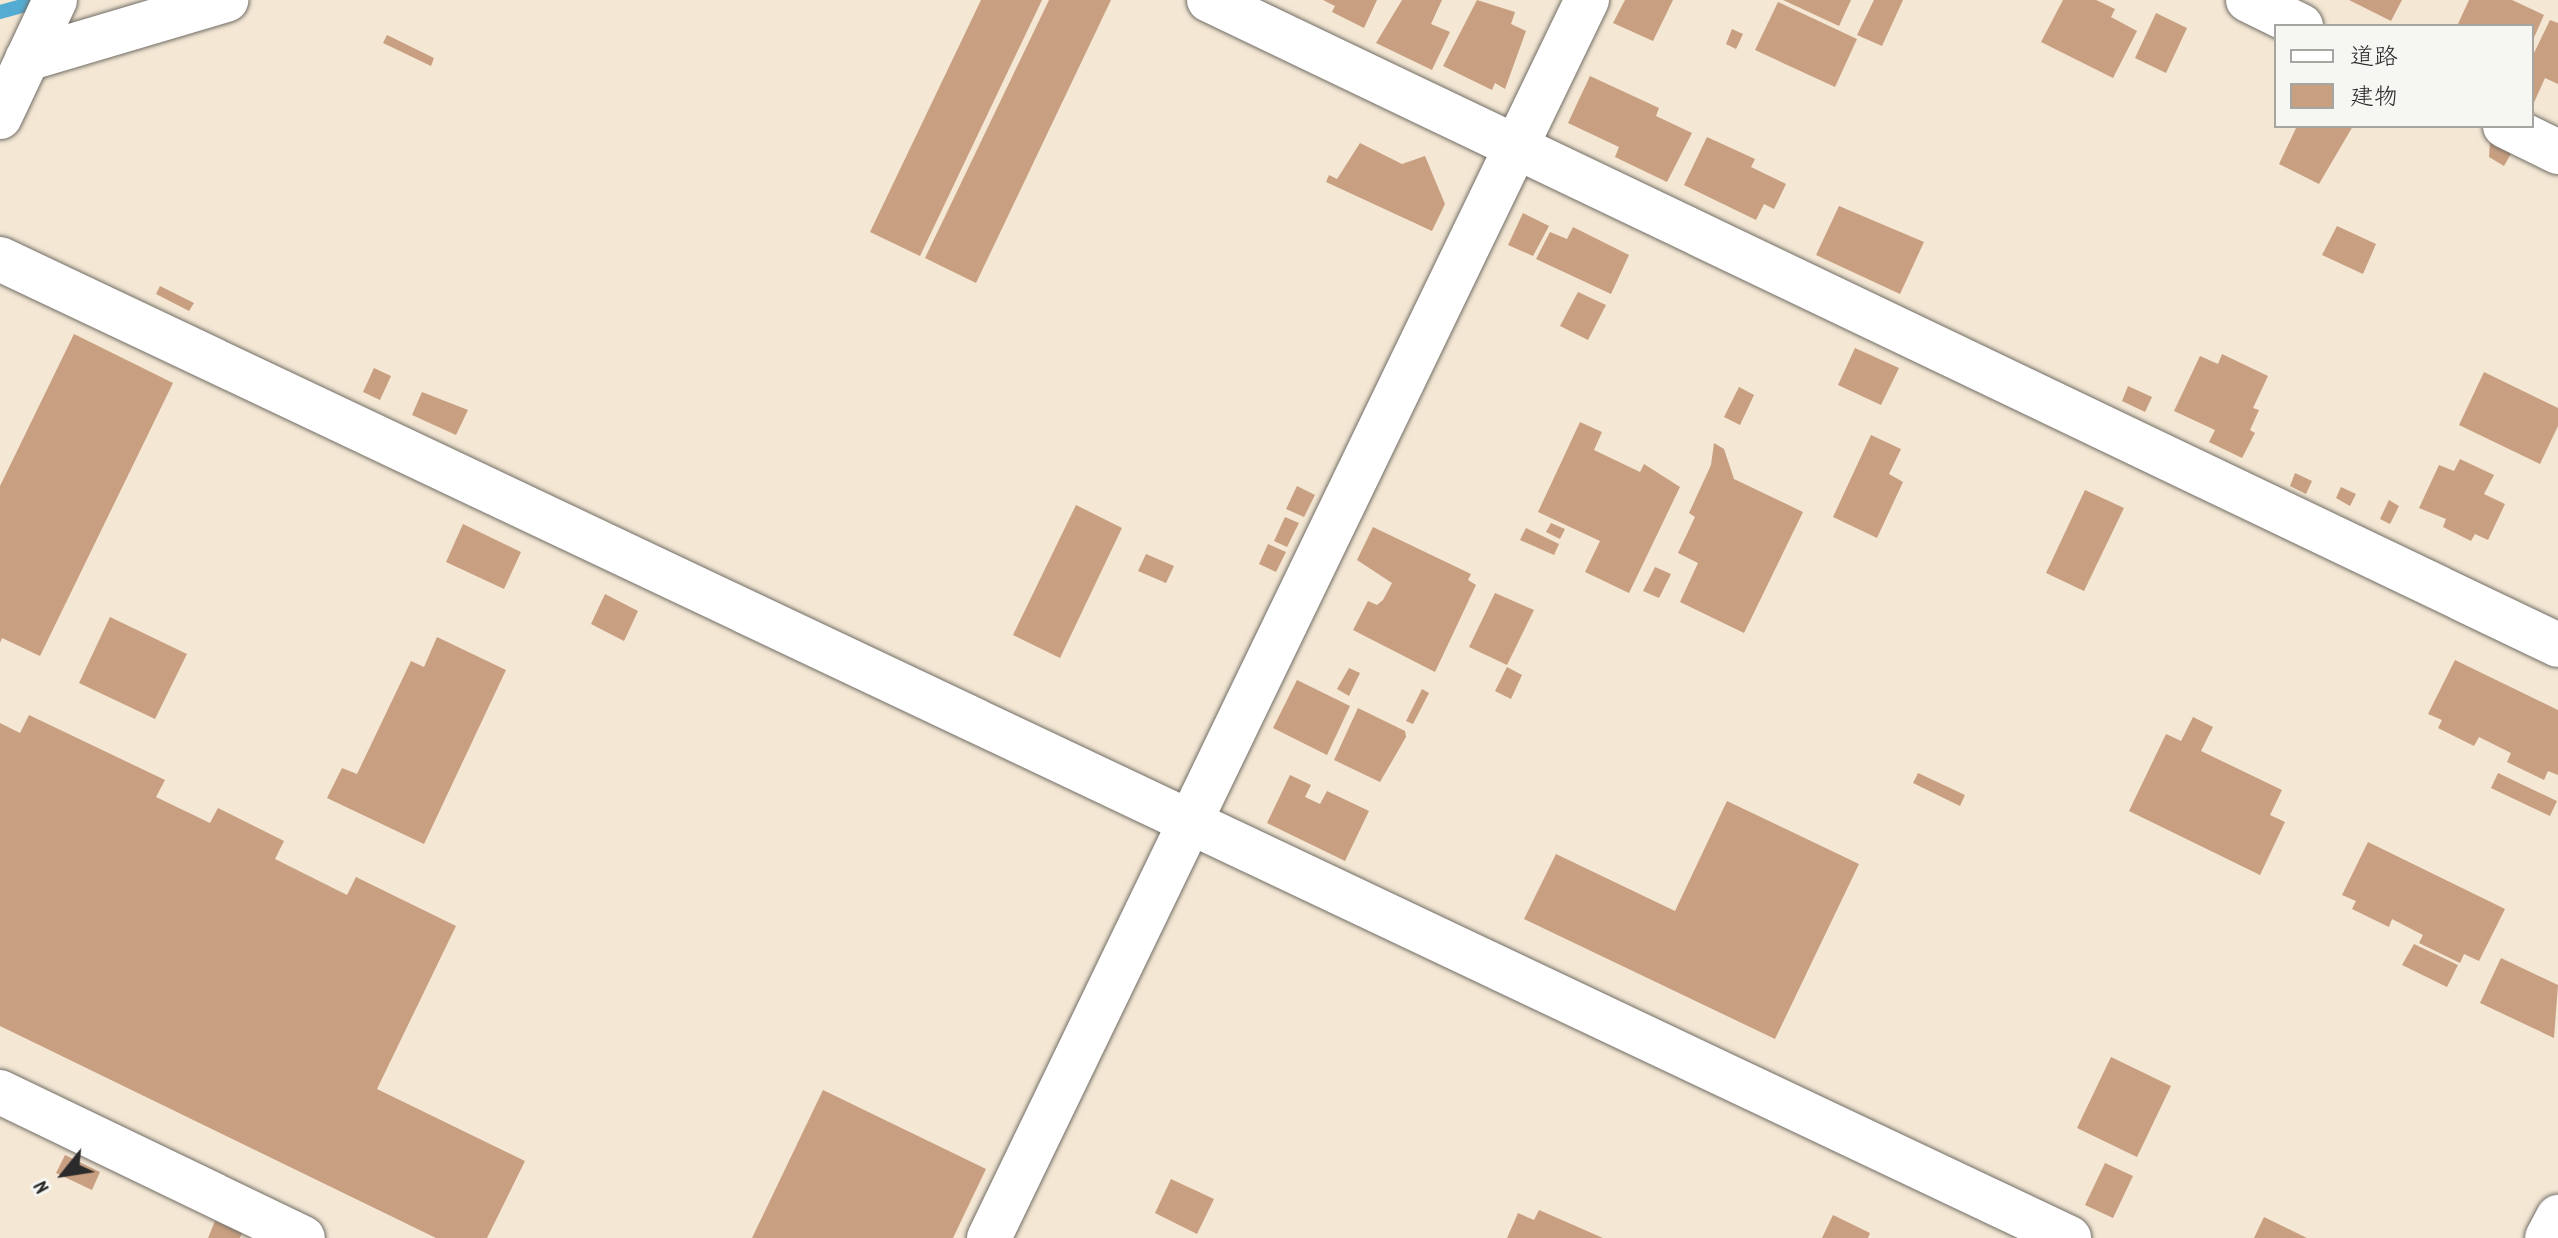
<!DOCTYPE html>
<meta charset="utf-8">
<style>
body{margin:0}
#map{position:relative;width:2558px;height:1238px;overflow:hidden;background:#f4e7d4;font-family:Dekko,"Klee One",sans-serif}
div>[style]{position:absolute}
.stream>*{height:14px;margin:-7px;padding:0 7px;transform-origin:7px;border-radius:7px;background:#55acd2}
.building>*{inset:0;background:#c89f81}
.roads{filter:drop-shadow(0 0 2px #716d66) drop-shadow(0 0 2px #716d66)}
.minor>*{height:44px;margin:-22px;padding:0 22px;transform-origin:22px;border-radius:22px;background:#fff}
span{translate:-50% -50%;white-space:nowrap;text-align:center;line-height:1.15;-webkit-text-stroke:7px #f6f6f2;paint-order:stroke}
.legend{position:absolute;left:2274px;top:24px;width:260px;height:104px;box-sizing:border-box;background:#f6f6f2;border:2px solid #a5a5a2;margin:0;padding:10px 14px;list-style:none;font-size:24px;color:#2b2b2b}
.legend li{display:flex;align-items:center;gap:16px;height:40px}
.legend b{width:40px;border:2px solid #a5a5a2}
.north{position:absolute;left:24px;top:1134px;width:80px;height:80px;-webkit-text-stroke:6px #f6f6f2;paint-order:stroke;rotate:240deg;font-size:22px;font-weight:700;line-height:32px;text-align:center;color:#2b2b2b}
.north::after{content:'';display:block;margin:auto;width:28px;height:36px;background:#2b2b2b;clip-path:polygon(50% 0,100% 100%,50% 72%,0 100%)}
</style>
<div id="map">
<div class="stream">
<i style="left:0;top:12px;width:46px;rotate:-15.3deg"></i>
</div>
<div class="building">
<i style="clip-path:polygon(981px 0,1042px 0,920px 256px,870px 232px)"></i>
<i style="clip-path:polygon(1049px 0,1111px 0,976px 283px,925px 258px)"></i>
<i style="clip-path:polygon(1323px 0,1377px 0,1364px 28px,1332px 12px,1335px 6px)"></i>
<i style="clip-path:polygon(1402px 0,1442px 0,1431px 24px,1450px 32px,1432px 70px,1376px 43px)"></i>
<i style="clip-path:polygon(1477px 0,1515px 12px,1511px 24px,1526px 31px,1505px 89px,1495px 83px,1492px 90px,1443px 66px)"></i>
<i style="clip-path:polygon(1625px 0,1673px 0,1653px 41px,1613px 23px)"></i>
<i style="clip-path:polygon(1783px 0,1851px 0,1839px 26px)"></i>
<i style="clip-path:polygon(1874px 0,1903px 0,1882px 46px,1857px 35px)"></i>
<i style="clip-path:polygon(2063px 0,2096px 0,2115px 9px,2111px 17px,2137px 31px,2113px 78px,2041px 42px)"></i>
<i style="clip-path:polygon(2349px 0,2402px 0,2391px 21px)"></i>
<i style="clip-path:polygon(2469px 0,2512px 0,2544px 15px,2532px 42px,2532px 26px,2457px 26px)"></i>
<i style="clip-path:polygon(1778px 2px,1857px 39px,1835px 87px,1755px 50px)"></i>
<i style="clip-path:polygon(2156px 13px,2187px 28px,2166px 73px,2135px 58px)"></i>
<i style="clip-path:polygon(2550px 20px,2558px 23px,2558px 84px,2545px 78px,2532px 107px,2532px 57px)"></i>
<i style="clip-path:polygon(1732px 29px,1743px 34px,1736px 49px,1726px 44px)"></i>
<i style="clip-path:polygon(387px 35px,434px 58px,431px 66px,383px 43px)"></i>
<i style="clip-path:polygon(1590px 76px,1659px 108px,1656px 116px,1692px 133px,1667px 182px,1615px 157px,1619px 147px,1568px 123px)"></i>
<i style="clip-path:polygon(2297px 126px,2353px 126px,2319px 184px,2279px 164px)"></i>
<i style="clip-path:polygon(1707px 137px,1755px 159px,1751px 167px,1786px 184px,1774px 209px,1764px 204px,1756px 220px,1684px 185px)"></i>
<i style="clip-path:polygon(2490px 142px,2512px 152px,2504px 166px,2489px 157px)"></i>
<i style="clip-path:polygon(1360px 143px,1402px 164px,1425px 156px,1445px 204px,1432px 231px,1326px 182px,1329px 175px,1337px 179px)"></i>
<i style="clip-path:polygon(1839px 206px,1924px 242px,1900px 294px,1816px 255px)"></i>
<i style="clip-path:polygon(1523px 213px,1549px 226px,1533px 256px,1508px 245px)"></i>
<i style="clip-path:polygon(2337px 226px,2376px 244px,2363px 274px,2322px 255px)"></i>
<i style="clip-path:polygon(1573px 227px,1629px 255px,1611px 294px,1536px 259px,1550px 232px,1567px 239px)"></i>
<i style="clip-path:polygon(160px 286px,194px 303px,189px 311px,156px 294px)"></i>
<i style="clip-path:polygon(1578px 292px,1606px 305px,1588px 340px,1560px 326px)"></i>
<i style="clip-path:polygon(74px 334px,173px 383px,40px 656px,2px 638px,0 643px,0 486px)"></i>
<i style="clip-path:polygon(1855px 348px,1899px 368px,1881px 405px,1838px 385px)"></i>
<i style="clip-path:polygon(2222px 354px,2268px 376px,2253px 408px,2259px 410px,2250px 430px,2255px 433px,2242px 458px,2209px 442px,2215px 430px,2174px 411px,2200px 356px,2218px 364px)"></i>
<i style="clip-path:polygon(374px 368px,391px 376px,380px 400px,363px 392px)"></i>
<i style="clip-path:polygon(2484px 372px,2558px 408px,2558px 426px,2540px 464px,2459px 425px)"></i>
<i style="clip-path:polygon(2128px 386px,2152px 397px,2145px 412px,2122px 401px)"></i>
<i style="clip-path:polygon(1739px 387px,1754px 395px,1740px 425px,1724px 417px)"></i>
<i style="clip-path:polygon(422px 392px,468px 410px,456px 435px,412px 415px)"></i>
<i style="clip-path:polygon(1580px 422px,1602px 432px,1594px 450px,1640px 472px,1644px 464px,1680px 487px,1629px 593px,1585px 572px,1600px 541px,1538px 512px)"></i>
<i style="clip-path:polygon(1871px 435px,1901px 449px,1889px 474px,1903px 482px,1877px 538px,1833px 517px)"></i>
<i style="clip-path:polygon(1714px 443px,1724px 449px,1734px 479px,1803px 512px,1744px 633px,1680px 602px,1698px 563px,1678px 553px,1695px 517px,1689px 513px,1711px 465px)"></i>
<i style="clip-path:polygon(2460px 459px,2494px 475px,2484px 494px,2505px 504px,2488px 540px,2475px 534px,2471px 541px,2443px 527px,2446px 519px,2419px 508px,2439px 465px,2454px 471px)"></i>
<i style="clip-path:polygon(2295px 473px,2312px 481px,2306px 494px,2290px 486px)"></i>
<i style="clip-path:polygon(1297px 486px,1315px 495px,1304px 517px,1286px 509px)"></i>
<i style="clip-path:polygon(2341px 487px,2356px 494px,2350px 506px,2336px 498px)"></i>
<i style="clip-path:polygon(2085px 490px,2124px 508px,2084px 591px,2046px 573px)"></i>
<i style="clip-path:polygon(2389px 500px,2399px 506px,2390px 524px,2380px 519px)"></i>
<i style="clip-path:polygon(1076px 505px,1122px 528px,1060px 658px,1013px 635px)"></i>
<i style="clip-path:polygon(1285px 517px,1299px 523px,1287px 547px,1274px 541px)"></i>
<i style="clip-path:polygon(1551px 523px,1565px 529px,1560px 539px,1546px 532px)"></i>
<i style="clip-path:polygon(463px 524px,521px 552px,504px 589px,446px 562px)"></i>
<i style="clip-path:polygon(1373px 527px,1471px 574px,1468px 580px,1476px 585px,1435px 672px,1353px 630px,1368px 601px,1377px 605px,1383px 600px,1392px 583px,1357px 560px)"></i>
<i style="clip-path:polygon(1526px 528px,1559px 544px,1554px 555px,1520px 540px)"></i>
<i style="clip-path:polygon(1268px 544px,1286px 552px,1276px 572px,1259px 564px)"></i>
<i style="clip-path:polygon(1146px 554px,1174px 566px,1166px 583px,1138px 571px)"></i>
<i style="clip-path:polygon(1655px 567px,1671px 574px,1659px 598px,1643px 591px)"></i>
<i style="clip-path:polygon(1495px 593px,1534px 610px,1507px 665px,1469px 647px)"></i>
<i style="clip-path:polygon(605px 594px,638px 611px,624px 641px,591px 624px)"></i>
<i style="clip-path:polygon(110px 617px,187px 654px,155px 719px,79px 683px)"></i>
<i style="clip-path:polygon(437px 637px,506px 670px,424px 844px,327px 798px,342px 768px,357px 774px,411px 661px,424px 667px)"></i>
<i style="clip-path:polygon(2455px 660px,2558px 710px,2558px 775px,2548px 771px,2544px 780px,2507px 762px,2511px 753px,2479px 737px,2474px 746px,2438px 728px,2442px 720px,2428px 714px)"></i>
<i style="clip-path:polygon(1507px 667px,1522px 675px,1511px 699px,1495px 691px)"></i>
<i style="clip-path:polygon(1349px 668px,1360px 673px,1349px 696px,1337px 689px)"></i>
<i style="clip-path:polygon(1297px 680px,1350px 706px,1327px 755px,1273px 728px)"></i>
<i style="clip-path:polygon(1422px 689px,1429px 693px,1413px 724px,1406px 721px)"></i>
<i style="clip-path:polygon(1358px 708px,1405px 731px,1406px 737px,1380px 782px,1334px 760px)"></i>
<i style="clip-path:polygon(29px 715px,165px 780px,156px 797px,210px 823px,218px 808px,284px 841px,275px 859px,347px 895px,356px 877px,456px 926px,377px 1089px,525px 1161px,487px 1238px,436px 1238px,0 1026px,0 723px,20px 733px)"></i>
<i style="clip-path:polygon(2193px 717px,2213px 727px,2201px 751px,2282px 790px,2270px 815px,2285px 822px,2260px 875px,2129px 811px,2166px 734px,2181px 741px)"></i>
<i style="clip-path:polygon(1918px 773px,1965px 795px,1960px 806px,1913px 783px)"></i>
<i style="clip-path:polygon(2498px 773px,2557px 801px,2550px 816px,2491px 788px)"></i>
<i style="clip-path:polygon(1290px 775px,1311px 785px,1305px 797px,1320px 804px,1327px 791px,1369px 811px,1345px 861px,1267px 823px)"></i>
<i style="clip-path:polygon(1727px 801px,1859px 864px,1775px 1039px,1524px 919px,1556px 854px,1675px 911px)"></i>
<i style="clip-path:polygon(2368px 842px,2505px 909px,2479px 961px,2464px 954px,2460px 963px,2419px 943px,2423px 935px,2392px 919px,2389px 927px,2352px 909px,2356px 901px,2342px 895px)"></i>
<i style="clip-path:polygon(2414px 944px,2458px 965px,2447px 987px,2402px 965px)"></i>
<i style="clip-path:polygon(2501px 958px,2558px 985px,2554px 1038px,2480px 1003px)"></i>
<i style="clip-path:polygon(2111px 1057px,2171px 1086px,2137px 1157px,2077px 1128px)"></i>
<i style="clip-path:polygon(823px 1090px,986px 1169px,953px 1238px,752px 1238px)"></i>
<i style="clip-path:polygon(65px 1155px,100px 1172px,92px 1190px,56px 1173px)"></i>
<i style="clip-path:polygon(2105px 1163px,2133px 1176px,2113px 1218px,2085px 1205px)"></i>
<i style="clip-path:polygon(1171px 1179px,1214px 1199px,1197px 1234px,1155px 1213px)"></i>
<i style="clip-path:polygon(1539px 1210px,1603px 1238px,1507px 1238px,1518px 1213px,1534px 1220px)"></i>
<i style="clip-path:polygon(1833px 1215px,1870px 1233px,1868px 1238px,1822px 1238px)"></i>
<i style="clip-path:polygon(2264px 1217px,2307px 1238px,2254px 1238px)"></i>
<i style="clip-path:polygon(215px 1221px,242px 1233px,240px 1238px,208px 1238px)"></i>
</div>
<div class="roads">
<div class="minor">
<i style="left:1209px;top:0;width:1495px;rotate:25.55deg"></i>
<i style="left:2248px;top:0;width:59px;rotate:26.1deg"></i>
<i style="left:27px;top:59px;width:208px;rotate:-16.5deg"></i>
<i style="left:0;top:117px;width:129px;rotate:-64.8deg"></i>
<i style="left:2505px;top:126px;width:59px;rotate:26.1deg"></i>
<i style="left:0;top:259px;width:2289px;rotate:25.32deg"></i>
<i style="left:0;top:1092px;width:336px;rotate:25.7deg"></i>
<i style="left:989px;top:1238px;width:1375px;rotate:-64.22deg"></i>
<i style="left:2547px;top:1238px;width:24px;rotate:-62deg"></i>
</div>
</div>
<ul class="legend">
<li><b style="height:10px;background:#fff"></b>道路</li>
<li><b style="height:22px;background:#c89f81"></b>建物</li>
</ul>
<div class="north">N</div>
</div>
